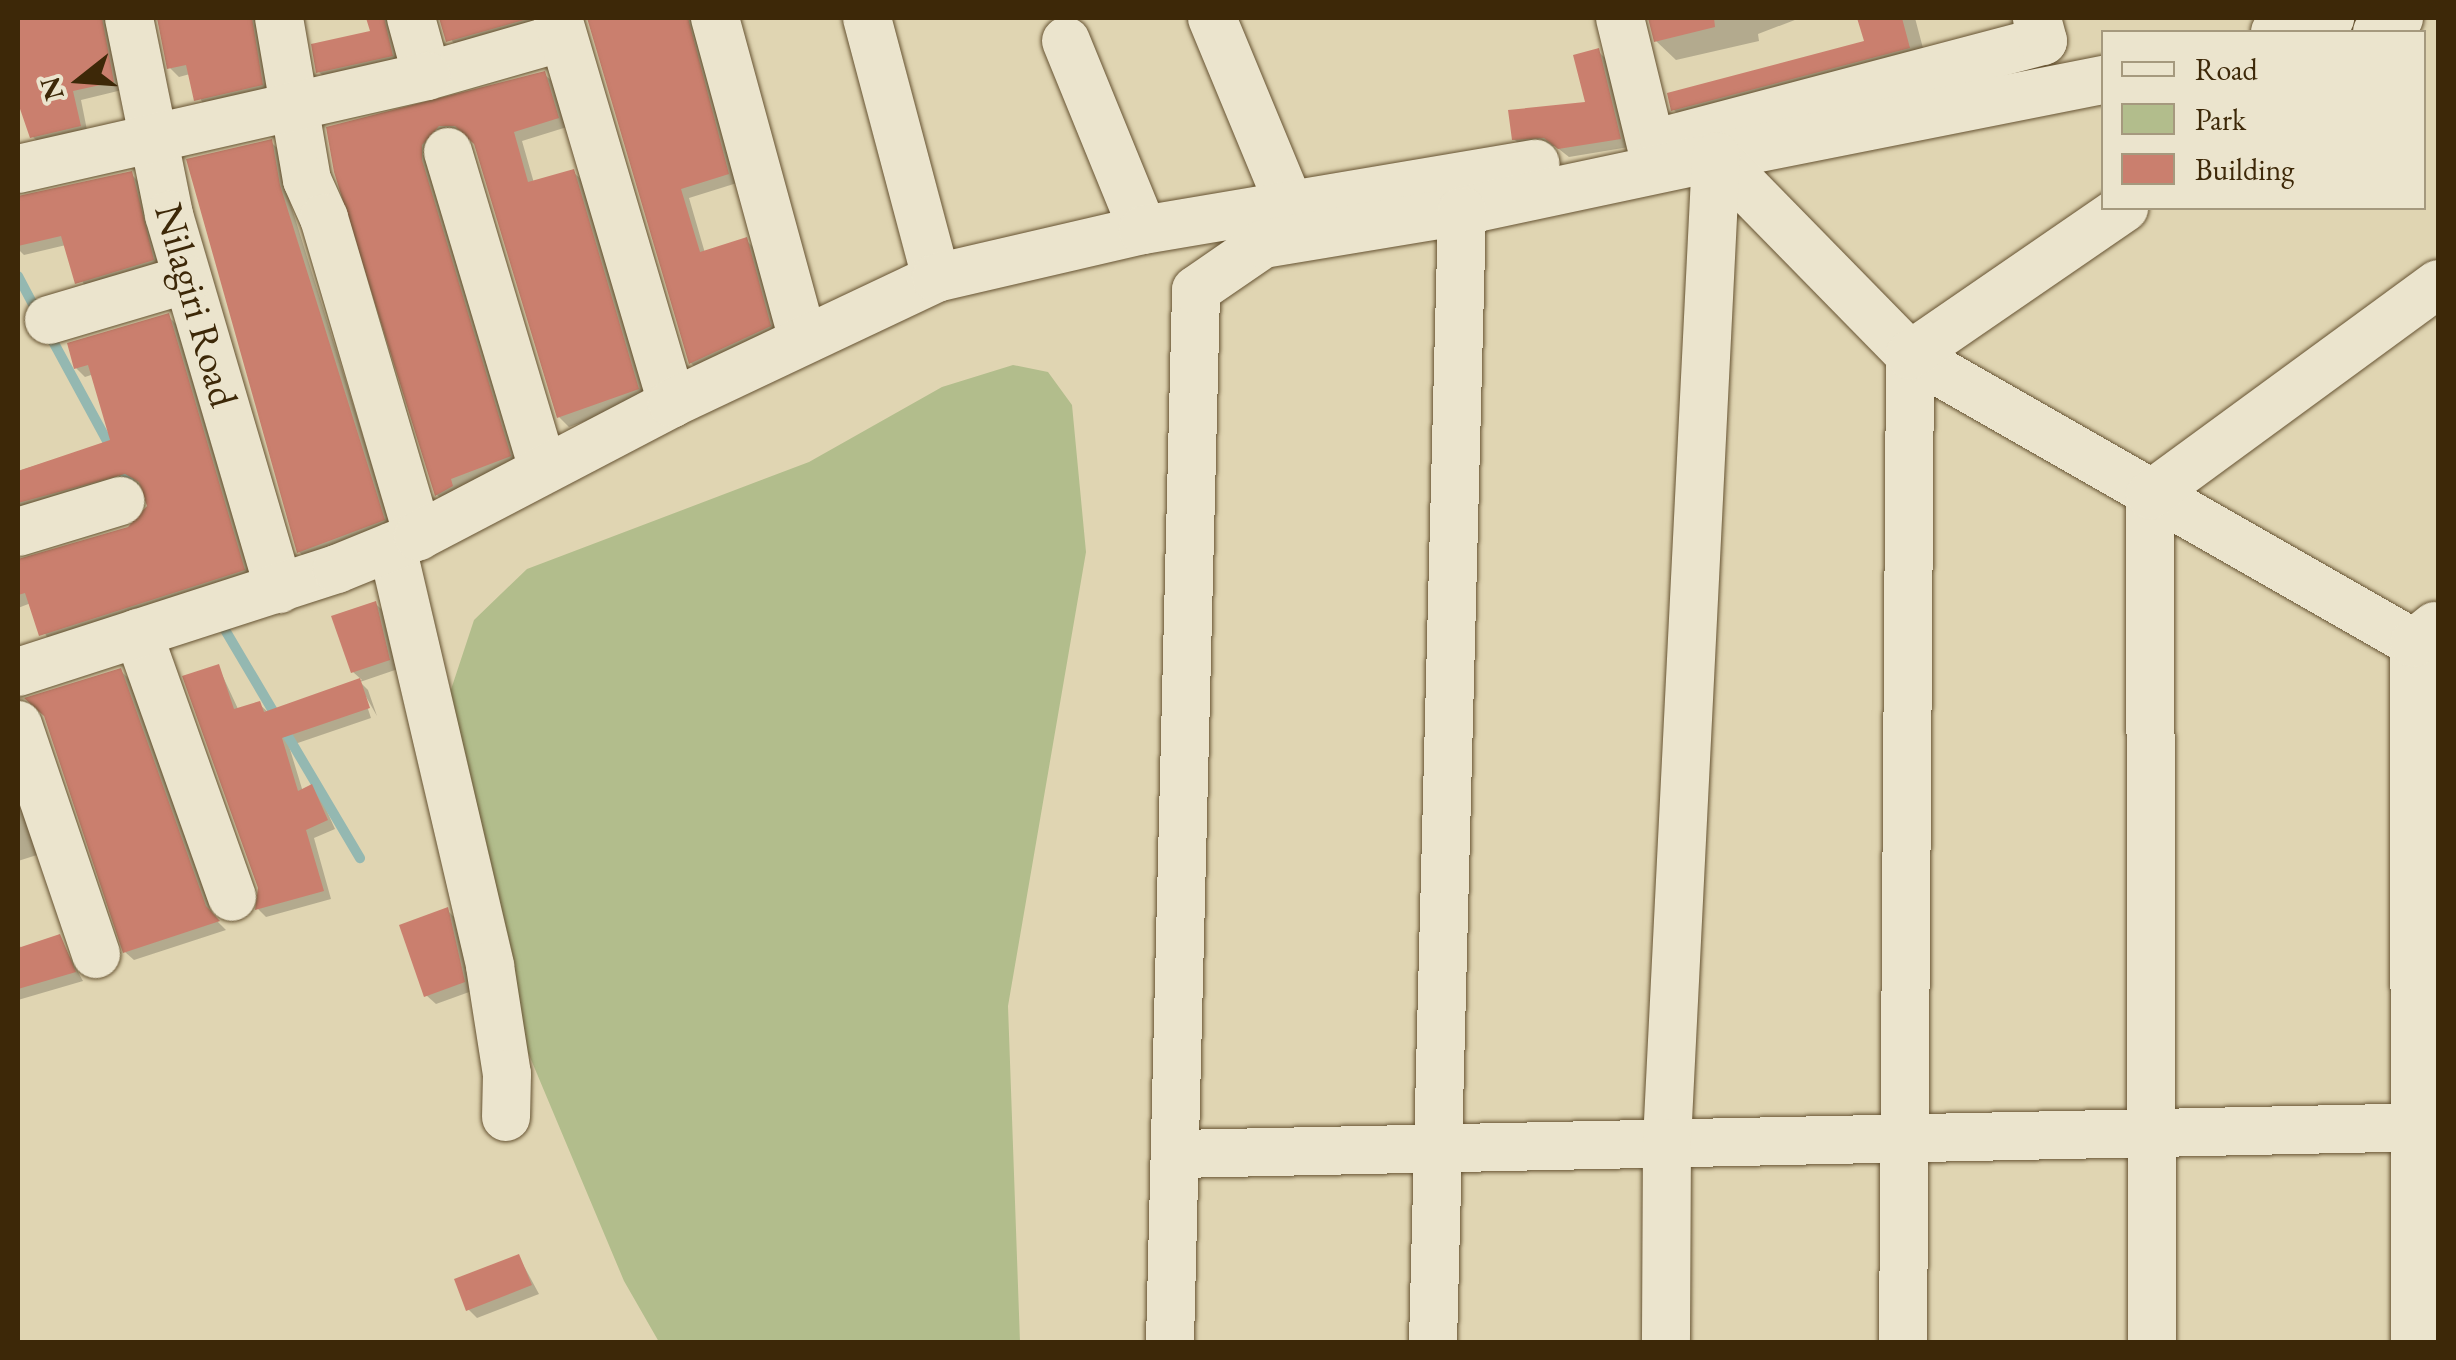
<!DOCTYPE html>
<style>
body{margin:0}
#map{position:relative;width:2456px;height:1360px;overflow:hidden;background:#e0d5b2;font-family:"EB Garamond",serif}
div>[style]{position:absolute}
.green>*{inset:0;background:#b2bd8c}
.shadow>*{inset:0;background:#0003}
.stream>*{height:10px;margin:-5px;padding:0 5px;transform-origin:5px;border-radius:5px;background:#94b8b1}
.building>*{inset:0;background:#ca7f6e}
.roads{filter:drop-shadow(0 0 2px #665332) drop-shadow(0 0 2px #665332)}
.minor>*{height:48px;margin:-24px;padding:0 24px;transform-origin:24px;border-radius:24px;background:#ebe4cd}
span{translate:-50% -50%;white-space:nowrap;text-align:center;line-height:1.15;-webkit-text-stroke:9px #ebe4cd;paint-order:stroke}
.street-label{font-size:40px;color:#3d2808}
.frame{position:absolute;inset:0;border:20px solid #3d2808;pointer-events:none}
.legend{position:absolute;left:2101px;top:30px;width:325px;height:180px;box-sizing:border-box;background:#ebe4cd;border:2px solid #a5997e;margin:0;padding:12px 18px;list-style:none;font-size:30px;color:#3d2808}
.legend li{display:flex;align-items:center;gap:20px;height:50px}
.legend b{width:50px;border:2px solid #a5997e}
.north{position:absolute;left:30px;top:30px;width:100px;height:100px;-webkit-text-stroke:8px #ebe4cd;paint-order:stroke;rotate:253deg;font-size:28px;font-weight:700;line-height:40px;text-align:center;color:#3d2808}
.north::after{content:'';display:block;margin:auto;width:35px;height:45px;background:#3d2808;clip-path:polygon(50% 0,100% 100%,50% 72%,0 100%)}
</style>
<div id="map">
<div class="green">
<i style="clip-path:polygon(1013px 365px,1048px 372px,1072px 405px,1086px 552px,1008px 1006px,1020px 1342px,659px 1342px,624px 1281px,506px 1000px,430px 753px,474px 620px,527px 569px,809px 462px,942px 387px)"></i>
</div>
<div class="shadow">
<i style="clip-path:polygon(18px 18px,116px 18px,122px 90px,81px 100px,88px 135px,42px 146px,33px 137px,18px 74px)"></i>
<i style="clip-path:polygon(157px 18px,265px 18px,270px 94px,205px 109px,190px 74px,179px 77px,170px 68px)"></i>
<i style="clip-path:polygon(369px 18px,396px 18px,400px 64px,328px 81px,319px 72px,373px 33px)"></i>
<i style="clip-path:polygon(440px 18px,543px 18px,457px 50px)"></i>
<i style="clip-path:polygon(589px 18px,700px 18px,737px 183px,689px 198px,705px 253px,746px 240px,755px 249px,778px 335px,700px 372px,691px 363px)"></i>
<i style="clip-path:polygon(1649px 18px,1800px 18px,1758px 34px,1759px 41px,1676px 60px,1656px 41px)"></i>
<i style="clip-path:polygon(1860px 18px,1915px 18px,1928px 67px,1693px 129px,1673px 109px,1867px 42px)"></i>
<i style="clip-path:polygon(1598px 51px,1607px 60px,1629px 147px,1569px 157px,1555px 146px,1523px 148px,1514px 139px,1588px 104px)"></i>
<i style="clip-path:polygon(544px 74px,554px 83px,567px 127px,522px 141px,534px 183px,573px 172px,583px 181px,647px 399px,569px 427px,559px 417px,477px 143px,467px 134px,449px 135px,519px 466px,447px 504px,437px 495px,336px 171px)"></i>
<i style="clip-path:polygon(271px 142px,280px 151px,290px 202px,392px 529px,308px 560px,299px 552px)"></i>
<i style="clip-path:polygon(131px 174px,140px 183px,161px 269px,87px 291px,66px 245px,24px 255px,18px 249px,18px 197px)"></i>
<i style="clip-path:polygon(168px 316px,177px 325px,252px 579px,50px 644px,31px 603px,18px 608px,18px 561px,130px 529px,149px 509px,145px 487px,123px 482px,18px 515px,18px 471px,113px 441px,94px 374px,85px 377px,76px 368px)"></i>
<i style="clip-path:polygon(376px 604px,385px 613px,398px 669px,360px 682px,368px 690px,377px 716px,361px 688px,371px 718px,289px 746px,303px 792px,312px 787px,320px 796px,335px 829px,314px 838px,331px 899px,266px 917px,258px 909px,260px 887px,218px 666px,239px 711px,259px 704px,269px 713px,362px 680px,353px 672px)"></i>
<i style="clip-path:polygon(120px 670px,129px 679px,214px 918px,226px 930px,134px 960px,125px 952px)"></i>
<i style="clip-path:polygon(18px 796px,37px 855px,18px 861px)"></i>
<i style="clip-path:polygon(447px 910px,456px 919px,472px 991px,436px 1004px,426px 995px)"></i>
<i style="clip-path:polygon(59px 937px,83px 981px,18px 1000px,18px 939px,21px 949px)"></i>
<i style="clip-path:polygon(519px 1257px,539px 1294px,477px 1318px,468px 1309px)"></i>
</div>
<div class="stream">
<i style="left:18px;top:276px;width:43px;rotate:62.2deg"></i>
<i style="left:49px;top:334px;width:172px;rotate:61.5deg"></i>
<i style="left:218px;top:618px;width:279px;rotate:59.4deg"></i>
</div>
<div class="building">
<i style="clip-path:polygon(18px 18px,102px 18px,114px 82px,73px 91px,81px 126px,30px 138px,18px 103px)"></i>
<i style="clip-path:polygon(157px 18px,252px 18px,263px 85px,194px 101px,186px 65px,167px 69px)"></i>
<i style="clip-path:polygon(366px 18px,384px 18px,393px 56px,316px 73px,311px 44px,370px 31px)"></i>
<i style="clip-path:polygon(439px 18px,531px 18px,446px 42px)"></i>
<i style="clip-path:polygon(587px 18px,688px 18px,729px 174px,681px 189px,700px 252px,747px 237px,771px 326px,689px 364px)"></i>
<i style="clip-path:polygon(1648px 18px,1714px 18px,1715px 27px,1654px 42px)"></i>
<i style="clip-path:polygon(1857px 18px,1902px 18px,1910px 48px,1671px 111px,1667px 93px,1864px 41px)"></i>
<i style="clip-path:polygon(1599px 48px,1621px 139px,1558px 149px,1544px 138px,1512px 140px,1508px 110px,1585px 102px,1573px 55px)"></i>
<i style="clip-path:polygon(545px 71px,559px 118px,514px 132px,528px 182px,574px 169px,639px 389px,557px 418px,474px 144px,455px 126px,439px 126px,422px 145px,422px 160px,511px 456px,451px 479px,453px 486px,435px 496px,334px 172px,326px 127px)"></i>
<i style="clip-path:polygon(272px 139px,280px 185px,385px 520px,297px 553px,186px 159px)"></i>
<i style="clip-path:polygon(132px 171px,154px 260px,75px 284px,61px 236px,18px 246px,18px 196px)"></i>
<i style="clip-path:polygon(169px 313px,245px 570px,39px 636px,25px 593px,18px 595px,18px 559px,128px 527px,147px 506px,139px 482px,125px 474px,18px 503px,18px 471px,110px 440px,88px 365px,74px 369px,67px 343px)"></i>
<i style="clip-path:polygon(376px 601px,390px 660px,351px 673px,331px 616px)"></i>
<i style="clip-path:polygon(219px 664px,234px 709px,260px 701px,264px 712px,360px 678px,370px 708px,282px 738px,298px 791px,312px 784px,328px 820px,306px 830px,324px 891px,255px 910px,258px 888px,182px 676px)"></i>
<i style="clip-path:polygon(121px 668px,206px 906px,220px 921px,123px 953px,44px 716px,24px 698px)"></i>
<i style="clip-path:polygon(448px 907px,465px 982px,424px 997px,399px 925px)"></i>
<i style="clip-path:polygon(60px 934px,76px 972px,18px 989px,18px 948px)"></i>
<i style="clip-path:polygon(519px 1254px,532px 1285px,466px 1311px,454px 1279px)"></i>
</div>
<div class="roads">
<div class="minor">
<i style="left:129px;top:18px;width:201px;rotate:78.5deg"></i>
<i style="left:169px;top:215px;width:390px;rotate:73.6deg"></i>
<i style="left:279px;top:18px;width:164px;rotate:80.2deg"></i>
<i style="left:307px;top:180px;width:42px;rotate:65.9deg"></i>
<i style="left:324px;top:218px;width:332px;rotate:73.5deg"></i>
<i style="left:411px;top:18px;width:60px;rotate:74.6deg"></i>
<i style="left:427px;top:76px;width:141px;rotate:-16deg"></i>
<i style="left:558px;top:18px;width:402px;rotate:73.5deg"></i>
<i style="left:715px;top:18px;width:333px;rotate:74.7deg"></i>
<i style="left:867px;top:18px;width:269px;rotate:75.1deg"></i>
<i style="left:1212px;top:18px;width:204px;rotate:67.5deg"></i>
<i style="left:1620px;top:18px;width:131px;rotate:76.3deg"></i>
<i style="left:2275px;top:32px;width:57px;rotate:-14.3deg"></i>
<i style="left:2377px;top:32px;width:26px;rotate:-32deg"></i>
<i style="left:1066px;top:41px;width:204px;rotate:67.8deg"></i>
<i style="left:1664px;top:141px;width:392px;rotate:-14.8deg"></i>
<i style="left:2043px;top:41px;width:24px;rotate:-105deg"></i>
<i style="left:448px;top:152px;width:330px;rotate:73.3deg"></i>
<i style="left:1729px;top:154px;width:382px;rotate:-11.2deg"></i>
<i style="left:1716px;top:157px;width:277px;rotate:45.6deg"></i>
<i style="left:1910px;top:355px;width:608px;rotate:29.77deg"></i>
<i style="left:18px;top:169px;width:419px;rotate:-12.8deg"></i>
<i style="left:49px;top:320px;width:144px;rotate:-16.5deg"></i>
<i style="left:18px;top:532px;width:107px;rotate:-16.9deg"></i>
<i style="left:392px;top:547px;width:430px;rotate:76.8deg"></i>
<i style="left:490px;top:966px;width:109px;rotate:81.1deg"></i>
<i style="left:507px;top:1074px;width:43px;rotate:91.3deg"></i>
<i style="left:138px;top:633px;width:280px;rotate:70.4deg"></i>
<i style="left:18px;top:672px;width:335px;rotate:-17.9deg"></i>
<i style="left:337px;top:569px;width:87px;rotate:-22.2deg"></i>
<i style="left:418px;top:536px;width:287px;rotate:-27.6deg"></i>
<i style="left:672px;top:403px;width:292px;rotate:-25.3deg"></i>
<i style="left:936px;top:278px;width:212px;rotate:-13.1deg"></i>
<i style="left:1143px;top:230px;width:398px;rotate:-9.6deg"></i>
<i style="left:18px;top:725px;width:242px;rotate:71.2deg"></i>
<i style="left:1178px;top:1154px;width:1260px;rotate:-1.23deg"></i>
<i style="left:1170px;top:1342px;width:1052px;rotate:-88.58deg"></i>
<i style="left:1196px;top:290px;width:81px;rotate:-34.5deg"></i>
<i style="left:1263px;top:244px;width:202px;rotate:-9.4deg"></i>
<i style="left:1462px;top:211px;width:260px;rotate:-12deg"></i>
<i style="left:1716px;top:157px;width:987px;rotate:92.85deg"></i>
<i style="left:1667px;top:1143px;width:199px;rotate:90.3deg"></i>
<i style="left:1433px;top:1342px;width:1131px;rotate:-88.53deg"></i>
<i style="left:1903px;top:1342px;width:987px;rotate:-89.59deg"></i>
<i style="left:1910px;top:355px;width:260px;rotate:-34.5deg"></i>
<i style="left:2152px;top:1342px;width:847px;rotate:-90.14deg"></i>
<i style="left:2150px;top:495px;width:357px;rotate:-36.2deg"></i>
<i style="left:2415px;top:1342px;width:699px;rotate:-90.08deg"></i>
<i style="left:2414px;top:643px;width:27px;rotate:-39deg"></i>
</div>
</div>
<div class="street-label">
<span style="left:197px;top:305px;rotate:74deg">Nilagiri Road</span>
</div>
<div class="frame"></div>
<ul class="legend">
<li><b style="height:12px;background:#ebe4cd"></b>Road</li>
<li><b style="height:28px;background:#b2bd8c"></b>Park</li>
<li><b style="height:28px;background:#ca7f6e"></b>Building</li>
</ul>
<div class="north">N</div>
</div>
